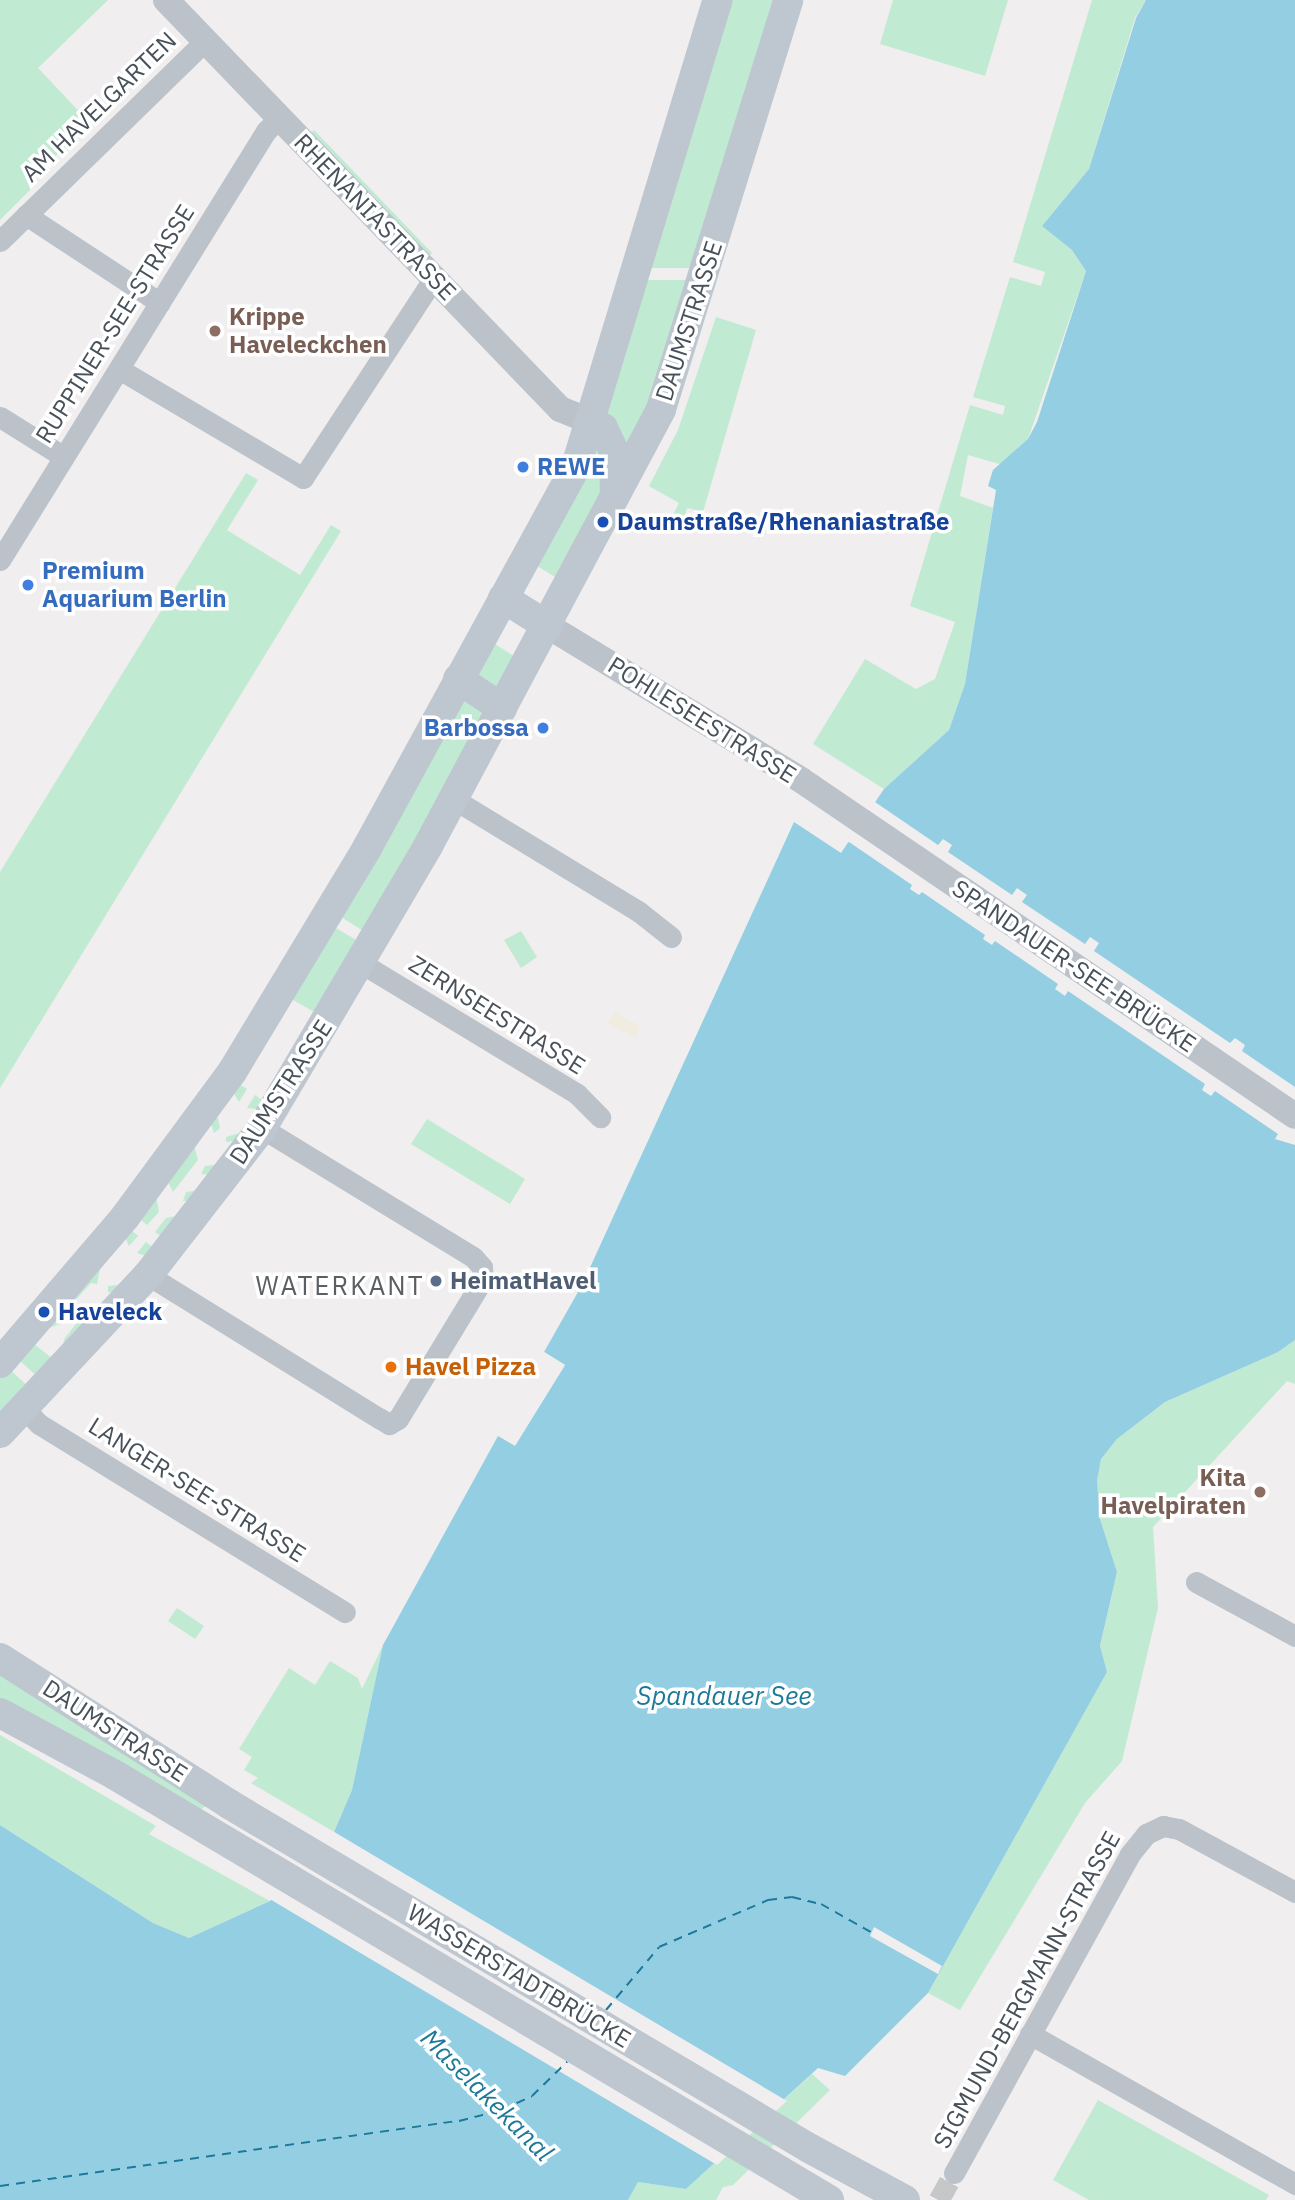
<!DOCTYPE html>
<meta charset="utf-8">
<style>
body{margin:0}
#map{position:relative;width:1295px;height:2200px;overflow:hidden;background:#f0eeee;font-family:"IBM Plex Sans",sans-serif}
div>[style]{position:absolute}
.green>*{inset:0;background:#c1ead2}
.sand>*{inset:0;background:#f0ece0}
.water>*{inset:0;background:#93cee2}
.pier>*{inset:0;background:#f0eeee}
.ferry>*{height:2px;margin-top:-1px;transform-origin:0;background:repeating-linear-gradient(90deg,#1c7999 0 9px,transparent 0 16px)}
.minor-tunnel>*{height:21px;margin-top:-10.5px;transform-origin:0;background:repeating-linear-gradient(90deg,#c6c7c9 0 21px,transparent 0 31px)}
.minor>*{height:21px;margin:-10.5px;padding:0 10.5px;transform-origin:10.5px;border-radius:10.5px;background:#bbc2c9}
.tertiary>*{height:26px;margin:-13px;padding:0 13px;transform-origin:13px;border-radius:13px;background:#bbc2c9}
.secondary>*{height:30px;margin:-15px;padding:0 15px;transform-origin:15px;border-radius:15px;background:#bec6d0}
.dots>*{width:19px;height:19px;translate:-50% -50%;box-sizing:border-box;border:4px solid #fff;border-radius:50%}
span{translate:-50% -50%;white-space:nowrap;text-align:center;line-height:1.15;-webkit-text-stroke:7px #fff;paint-order:stroke}
.street-label{font-size:24px;color:#485159}
.education-label{font-size:24px;color:#785e54;font-weight:700}
.left{translate:0 -50%;text-align:left}
.right{translate:-100% -50%;text-align:right}
.shop-label{font-size:24px;color:#366cbe;font-weight:700}
.transit-label{font-size:24px;color:#164399;font-weight:700}
.service-label{font-size:24px;color:#4e5e75;font-weight:700}
.food-label{font-size:24px;color:#c56008;font-weight:700}
.neighbourhood-label{font-size:26px;color:#5b5e62;letter-spacing:2px}
.water-label{font-size:26px;color:#1c7999;font-style:italic}
</style>
<div id="map">
<div class="green">
<i style="clip-path:polygon(0 0,108px 0,38px 68px,90px 123px,29px 181px,30px 190px,0 220px)"></i>
<i style="clip-path:polygon(729px 0,778px 0,698px 268px,648px 268px)"></i>
<i style="clip-path:polygon(893px 0,1008px 0,985px 76px,880px 44px)"></i>
<i style="clip-path:polygon(1092px 0,1146px 0,1135px 18px,1089px 169px,1042px 226px,1072px 250px,1086px 271px,1028px 439px,1003px 465px,968px 455px,960px 496px,993px 508px,965px 684px,949px 730px,884px 789px,813px 744px,865px 659px,916px 689px,935px 679px,955px 622px,910px 606px,970px 405px,1003px 415px,1005px 406px,973px 397px,1010px 277px,1041px 286px,1045px 272px,1013px 262px)"></i>
<i style="clip-path:polygon(314px 130px,432px 253px,425px 259px,307px 137px)"></i>
<i style="clip-path:polygon(645px 280px,694px 280px,626px 462px,606px 409px)"></i>
<i style="clip-path:polygon(716px 317px,756px 330px,703px 512px,687px 508px,684px 519px,674px 513px,679px 503px,649px 486px,678px 430px)"></i>
<i style="clip-path:polygon(596px 447px,610px 476px,560px 580px,534px 564px)"></i>
<i style="clip-path:polygon(246px 473px,258px 480px,227px 530px,300px 575px,331px 525px,341px 531px,0 1088px,0 872px)"></i>
<i style="clip-path:polygon(490px 641px,517px 658px,499px 689px,472px 676px)"></i>
<i style="clip-path:polygon(459px 695px,485px 709px,368px 934px,335px 913px)"></i>
<i style="clip-path:polygon(329px 924px,363px 944px,316px 1013px,288px 997px)"></i>
<i style="clip-path:polygon(521px 931px,537px 957px,521px 968px,504px 940px)"></i>
<i style="clip-path:polygon(236px 1082px,247px 1089px,239px 1102px,233px 1092px,217px 1114px,220px 1128px,214px 1133px,211px 1124px,194px 1145px,198px 1160px,173px 1192px,168px 1182px,156px 1196px,159px 1212px,147px 1225px,136px 1216px)"></i>
<i style="clip-path:polygon(255px 1095px,266px 1103px,166px 1240px,155px 1232px,166px 1218px,182px 1215px,192px 1201px,183px 1201px,186px 1192px,201px 1190px,212px 1175px,201px 1174px,205px 1166px,221px 1164px,236px 1141px,226px 1142px,226px 1137px,243px 1132px,258px 1109px,247px 1108px)"></i>
<i style="clip-path:polygon(427px 1119px,525px 1179px,510px 1204px,411px 1144px)"></i>
<i style="clip-path:polygon(128px 1227px,138px 1236px,129px 1246px,125px 1237px,101px 1264px,97px 1284px,91px 1283px,61px 1316px,62px 1323px,47px 1329px)"></i>
<i style="clip-path:polygon(146px 1242px,157px 1251px,70px 1349px,63px 1347px,64px 1339px,84px 1314px,99px 1313px,118px 1293px,108px 1292px,108px 1286px,125px 1284px,149px 1257px,137px 1253px)"></i>
<i style="clip-path:polygon(1295px 1340px,1295px 1384px,1287px 1381px,1153px 1527px,1158px 1608px,1122px 1761px,1085px 1803px,960px 2010px,928px 1993px,1107px 1672px,1100px 1647px,1117px 1572px,1100px 1519px,1097px 1481px,1101px 1459px,1117px 1439px,1165px 1402px,1278px 1352px)"></i>
<i style="clip-path:polygon(30px 1341px,57px 1362px,41px 1380px,17px 1358px)"></i>
<i style="clip-path:polygon(8px 1368px,31px 1389px,0 1422px,0 1377px)"></i>
<i style="clip-path:polygon(177px 1608px,204px 1626px,195px 1639px,168px 1621px)"></i>
<i style="clip-path:polygon(383px 1645px,352px 1790px,334px 1832px,251px 1783px,258px 1778px,244px 1770px,252px 1757px,239px 1749px,289px 1668px,315px 1685px,330px 1661px,358px 1678px,362px 1689px)"></i>
<i style="clip-path:polygon(0 1672px,209px 1803px,194px 1816px,0 1706px)"></i>
<i style="clip-path:polygon(0 1735px,156px 1826px,149px 1834px,270px 1901px,189px 1938px,153px 1923px,0 1825px)"></i>
<i style="clip-path:polygon(812px 2074px,830px 2090px,733px 2185px,723px 2187px,716px 2200px,628px 2200px,638px 2182px,686px 2189px)"></i>
<i style="clip-path:polygon(1098px 2100px,1269px 2195px,1266px 2200px,1089px 2200px,1053px 2180px)"></i>
</div>
<div class="sand">
<i style="clip-path:polygon(615px 1012px,641px 1027px,635px 1038px,608px 1023px)"></i>
</div>
<div class="water">
<i style="clip-path:polygon(1146px 0,1295px 0,1295px 1340px,1278px 1352px,1165px 1402px,1117px 1439px,1101px 1459px,1097px 1481px,1100px 1519px,1117px 1572px,1100px 1646px,1107px 1672px,928px 1993px,845px 2076px,818px 2068px,686px 2189px,638px 2182px,628px 2200px,0 2200px,0 1825px,153px 1923px,189px 1938px,270px 1901px,334px 1832px,352px 1790px,383px 1645px,498px 1436px,515px 1445px,565px 1365px,544px 1352px,582px 1285px,794px 822px,841px 853px,884px 789px,949px 730px,965px 684px,996px 490px,988px 486px,993px 470px,1028px 439px,1037px 422px,1086px 271px,1072px 250px,1042px 226px,1089px 169px,1136px 18px)"></i>
</div>
<div class="pier">
<i style="clip-path:polygon(876px 794px,875px 802px,938px 845px,943px 839px,952px 845px,948px 852px,1012px 895px,1017px 888px,1027px 895px,1022px 902px,1085px 944px,1090px 937px,1099px 943px,1094px 951px,1230px 1043px,1235px 1038px,1245px 1045px,1242px 1051px,1295px 1087px,1295px 1145px,1275px 1139px,1278px 1134px,1215px 1091px,1211px 1096px,1202px 1090px,1205px 1084px,1068px 991px,1065px 996px,1055px 989px,1058px 984px,995px 941px,992px 945px,983px 939px,985px 935px,922px 892px,919px 895px,910px 889px,912px 885px,849px 842px,842px 845px)"></i>
<i style="clip-path:polygon(541px 1350px,565px 1365px,515px 1446px,495px 1434px,514px 1441px,560px 1366px)"></i>
<i style="clip-path:polygon(331px 1830px,787px 2101px,717px 2165px,268px 1898px)"></i>
<i style="clip-path:polygon(874px 1927px,942px 1966px,938px 1974px,870px 1936px)"></i>
</div>
<div class="ferry">
<i style="left:606px;top:2010px;width:82px;rotate:-49.9deg"></i>
<i style="left:659px;top:1947px;width:119px;rotate:-23.3deg"></i>
<i style="left:768px;top:1900px;width:24px;rotate:-7deg"></i>
<i style="left:792px;top:1897px;width:30px;rotate:14deg"></i>
<i style="left:821px;top:1904px;width:63px;rotate:29.4deg"></i>
<i style="left:0;top:2186px;width:464px;rotate:-8.1deg"></i>
<i style="left:459px;top:2121px;width:44px;rotate:-14.3deg"></i>
<i style="left:502px;top:2110px;width:33px;rotate:-25deg"></i>
<i style="left:532px;top:2096px;width:49px;rotate:-44.2deg"></i>
</div>
<div class="minor-tunnel">
<i style="left:939px;top:2200px;width:31px;rotate:-61deg"></i>
</div>
<div class="minor">
<i style="left:26px;top:215px;width:160px;rotate:33.3deg"></i>
<i style="left:0;top:241px;width:286px;rotate:-44.3deg"></i>
<i style="left:119px;top:369px;width:214px;rotate:30.6deg"></i>
<i style="left:303px;top:478px;width:239px;rotate:-56.8deg"></i>
<i style="left:0;top:417px;width:75px;rotate:32deg"></i>
<i style="left:0;top:560px;width:505px;rotate:-58.2deg"></i>
<i style="left:266px;top:131px;width:18px;rotate:-45deg"></i>
<i style="left:452px;top:798px;width:218px;rotate:31.3deg"></i>
<i style="left:638px;top:911px;width:42px;rotate:38.2deg"></i>
<i style="left:361px;top:963px;width:253px;rotate:31.2deg"></i>
<i style="left:577px;top:1094px;width:33px;rotate:45deg"></i>
<i style="left:148px;top:1275px;width:272px;rotate:31.8deg"></i>
<i style="left:379px;top:1418px;width:12px;rotate:31deg"></i>
<i style="left:389px;top:1424px;width:10px;rotate:-29deg"></i>
<i style="left:398px;top:1419px;width:164px;rotate:-58.7deg"></i>
<i style="left:483px;top:1279px;width:12px;rotate:-95deg"></i>
<i style="left:482px;top:1267px;width:13px;rotate:-132deg"></i>
<i style="left:473px;top:1257px;width:247px;rotate:-148.6deg"></i>
<i style="left:24px;top:1408px;width:22px;rotate:47deg"></i>
<i style="left:39px;top:1424px;width:359px;rotate:31.6deg"></i>
<i style="left:1196px;top:1582px;width:113px;rotate:28.6deg"></i>
<i style="left:1030px;top:2034px;width:305px;rotate:29.5deg"></i>
<i style="left:954px;top:2173px;width:364px;rotate:-61.1deg"></i>
<i style="left:1130px;top:1854px;width:26px;rotate:-51deg"></i>
<i style="left:1146px;top:1834px;width:19px;rotate:-25deg"></i>
<i style="left:1163px;top:1826px;width:16px;rotate:11deg"></i>
<i style="left:1179px;top:1829px;width:132px;rotate:28.5deg"></i>
</div>
<div class="tertiary">
<i style="left:166px;top:0;width:568px;rotate:46.07deg"></i>
<i style="left:560px;top:409px;width:35px;rotate:22deg"></i>
<i style="left:548px;top:626px;width:296px;rotate:31.3deg"></i>
<i style="left:801px;top:780px;width:597px;rotate:34.22deg"></i>
</div>
<div class="secondary">
<i style="left:592px;top:422px;width:13px;rotate:29deg"></i>
<i style="left:603px;top:428px;width:26px;rotate:65deg"></i>
<i style="left:614px;top:452px;width:43px;rotate:88.7deg"></i>
<i style="left:503px;top:598px;width:53px;rotate:31.9deg"></i>
<i style="left:458px;top:679px;width:53px;rotate:33.4deg"></i>
<i style="left:0;top:1363px;width:192px;rotate:-49.4deg"></i>
<i style="left:125px;top:1217px;width:180px;rotate:-53.6deg"></i>
<i style="left:232px;top:1072px;width:262px;rotate:-58.9deg"></i>
<i style="left:367px;top:848px;width:435px;rotate:-61.3deg"></i>
<i style="left:576px;top:466px;width:487px;rotate:-73.1deg"></i>
<i style="left:0;top:1433px;width:216px;rotate:-46.9deg"></i>
<i style="left:148px;top:1275px;width:186px;rotate:-52.2deg"></i>
<i style="left:262px;top:1128px;width:327px;rotate:-59.5deg"></i>
<i style="left:428px;top:846px;width:495px;rotate:-61.9deg"></i>
<i style="left:661px;top:409px;width:428px;rotate:-72.7deg"></i>
<i style="left:0;top:1658px;width:272px;rotate:32.5deg"></i>
<i style="left:229px;top:1804px;width:674px;rotate:30.67deg"></i>
<i style="left:809px;top:2148px;width:109px;rotate:28.4deg"></i>
<i style="left:0;top:1713px;width:131px;rotate:28.3deg"></i>
<i style="left:115px;top:1775px;width:831px;rotate:30.76deg"></i>
</div>
<div class="dots">
<i style="left:215px;top:331px;background:#8d6e63"></i>
<i style="left:523px;top:467px;background:#3f7fe0"></i>
<i style="left:603px;top:522px;background:#1a4fb4"></i>
<i style="left:28px;top:585px;background:#3f7fe0"></i>
<i style="left:543px;top:728px;background:#3f7fe0"></i>
<i style="left:436px;top:1281px;background:#5c6f8a"></i>
<i style="left:44px;top:1312px;background:#1a4fb4"></i>
<i style="left:391px;top:1367px;background:#e8710a"></i>
<i style="left:1260px;top:1492px;background:#8d6e63"></i>
</div>
<div class="street-label">
<span style="left:99px;top:107px;rotate:-44deg">AM HAVELGARTEN</span>
<span style="left:375px;top:217px;rotate:46deg">RHENANIASTRASSE</span>
<span style="left:689px;top:321px;rotate:-72deg">DAUMSTRASSE</span>
<span style="left:115px;top:324px;rotate:-58deg">RUPPINER-SEE-STRASSE</span>
<span style="left:702px;top:720px;rotate:32deg">POHLESEESTRASSE</span>
<span style="left:1074px;top:966px;rotate:34deg">SPANDAUER-SEE-BRÜCKE</span>
<span style="left:497px;top:1015px;rotate:32deg">ZERNSEESTRASSE</span>
<span style="left:281px;top:1092px;rotate:-57deg">DAUMSTRASSE</span>
<span style="left:197px;top:1490px;rotate:32deg">LANGER-SEE-STRASSE</span>
<span style="left:115px;top:1731px;rotate:33deg">DAUMSTRASSE</span>
<span style="left:519px;top:1976px;rotate:31deg">WASSERSTADTBRÜCKE</span>
<span style="left:1027px;top:1990px;rotate:-61deg">SIGMUND-BERGMANN-STRASSE</span>
</div>
<div class="education-label">
<span class="left" style="left:229px;top:331px">Krippe<br>Haveleckchen</span>
<span class="right" style="left:1246px;top:1492px">Kita<br>Havelpiraten</span>
</div>
<div class="shop-label">
<span class="left" style="left:537px;top:467px">REWE</span>
<span class="left" style="left:42px;top:585px">Premium<br>Aquarium Berlin</span>
<span class="right" style="left:529px;top:728px">Barbossa</span>
</div>
<div class="transit-label">
<span class="left" style="left:617px;top:522px">Daumstraße/Rhenaniastraße</span>
<span class="left" style="left:58px;top:1312px">Haveleck</span>
</div>
<div class="service-label">
<span class="left" style="left:450px;top:1281px">HeimatHavel</span>
</div>
<div class="food-label">
<span class="left" style="left:405px;top:1367px">Havel Pizza</span>
</div>
<div class="neighbourhood-label">
<span style="left:340px;top:1286px">WATERKANT</span>
</div>
<div class="water-label">
<span style="left:724px;top:1696px">Spandauer See</span>
<span style="left:487px;top:2095px;rotate:45deg">Maselakekanal</span>
</div>
</div>
